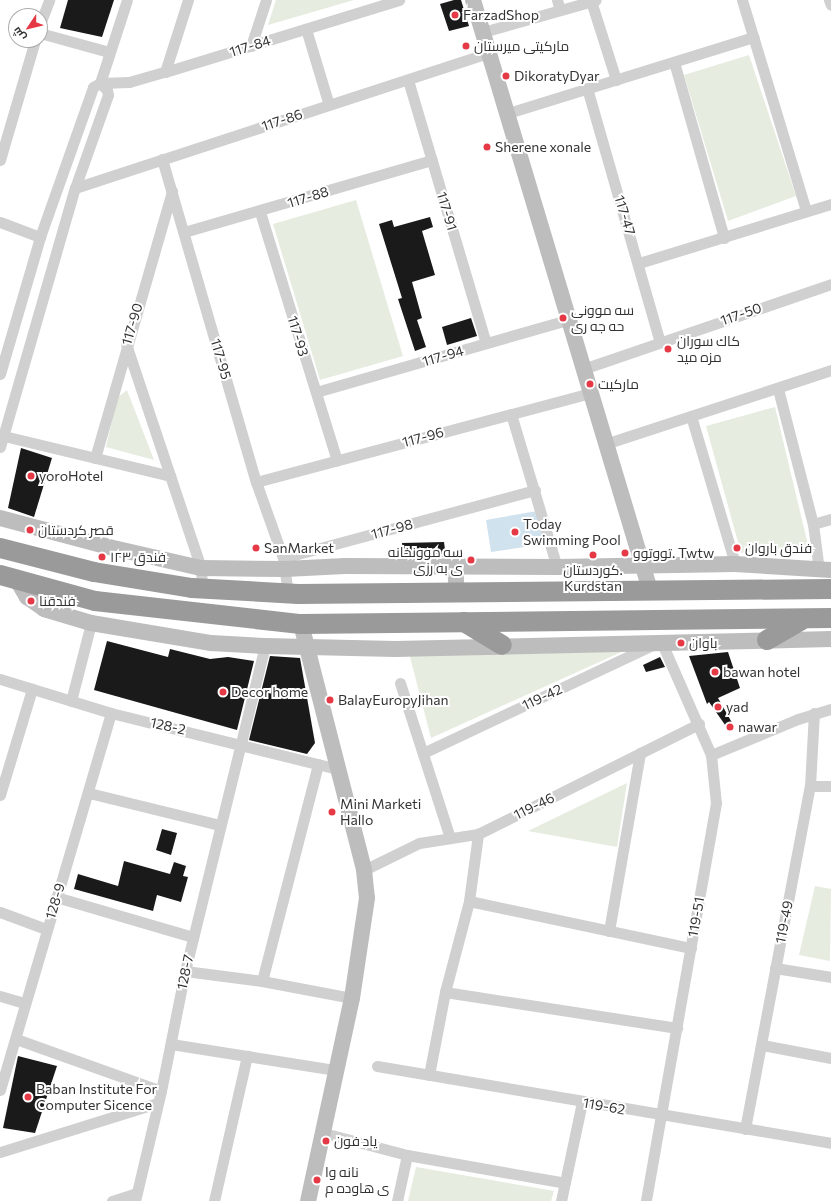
<!DOCTYPE html>
<meta charset="utf-8">
<style>
body{margin:0}
#map{position:relative;width:831px;height:1201px;overflow:hidden;background:#fff;font-family:Commissioner,Cairo,sans-serif}
div>[style]{position:absolute}
.green>*{inset:0;background:#e6ecdf}
.water>*{inset:0;background:#cfe2ee}
.building>*{inset:0;background:#1a1a1a}
.street>*{height:11px;margin:-5.5px;padding:0 5.5px;transform-origin:5.5px;border-radius:5.5px;background:#d0d0d0}
.secondary>*{height:16px;margin:-8px;padding:0 8px;transform-origin:8px;border-radius:8px;background:#bdbdbd}
.highway>*{height:20px;margin:-10px;padding:0 10px;transform-origin:10px;border-radius:10px;background:#9a9a9a}
.dots>*{width:11px;height:11px;translate:-50% -50%;box-sizing:border-box;border:2px solid #fff;border-radius:50%}
span{translate:-50% -50%;white-space:nowrap;text-align:center;line-height:1.15;-webkit-text-stroke:4px #fff;paint-order:stroke}
.poi-label{font-size:14px;color:#333}
.left{translate:0 -50%;text-align:left}
.right{translate:-100% -50%;text-align:right}
.street-label{font-size:14px;color:#333}
.north{position:absolute;left:8px;top:8px;width:40px;height:40px;box-sizing:border-box;background:#fff;border:1px solid #adadad;border-radius:50%;rotate:235deg;font-size:11px;font-weight:700;line-height:16px;text-align:center;color:#333}
.north::after{content:'';display:block;margin:auto;width:14px;height:18px;background:#e63946;clip-path:polygon(50% 0,100% 100%,50% 72%,0 100%)}
</style>
<div id="map">
<div class="green">
<i style="clip-path:polygon(276px 0,354px 0,268px 25px)"></i>
<i style="clip-path:polygon(749px 55px,796px 196px,728px 221px,684px 75px)"></i>
<i style="clip-path:polygon(356px 200px,403px 356px,320px 380px,273px 224px)"></i>
<i style="clip-path:polygon(127px 390px,154px 460px,106px 447px,117px 398px)"></i>
<i style="clip-path:polygon(775px 407px,808px 545px,741px 553px,706px 426px)"></i>
<i style="clip-path:polygon(628px 649px,431px 738px,409px 653px)"></i>
<i style="clip-path:polygon(627px 783px,617px 847px,528px 831px)"></i>
<i style="clip-path:polygon(815px 886px,831px 889px,830px 961px,799px 955px)"></i>
<i style="clip-path:polygon(416px 1167px,554px 1191px,551px 1201px,408px 1201px)"></i>
</div>
<div class="water">
<i style="clip-path:polygon(537px 511px,544px 544px,491px 552px,486px 520px)"></i>
</div>
<div class="building">
<i style="clip-path:polygon(68px 0,114px 0,102px 37px,60px 28px)"></i>
<i style="clip-path:polygon(454px 0,461px 0,469px 26px,449px 31px,440px 4px)"></i>
<i style="clip-path:polygon(430px 217px,433px 227px,422px 231px,435px 275px,412px 282px,422px 318px,417px 320px,426px 347px,415px 351px,398px 299px,402px 298px,379px 224px,392px 220px,394px 227px)"></i>
<i style="clip-path:polygon(471px 318px,477px 336px,447px 345px,442px 327px)"></i>
<i style="clip-path:polygon(21px 448px,52px 458px,34px 517px,8px 508px)"></i>
<i style="clip-path:polygon(444px 542px,446px 557px,404px 557px,402px 543px)"></i>
<i style="clip-path:polygon(107px 641px,168px 657px,170px 649px,210px 659px,228px 657px,254px 661px,237px 730px,94px 690px)"></i>
<i style="clip-path:polygon(728px 652px,740px 688px,718px 698px,735px 728px,730px 732px,709px 702px,707px 704px,689px 656px)"></i>
<i style="clip-path:polygon(270px 656px,300px 658px,315px 743px,307px 754px,249px 740px)"></i>
<i style="clip-path:polygon(660px 657px,665px 667px,646px 672px,643px 665px)"></i>
<i style="clip-path:polygon(162px 829px,177px 833px,171px 855px,156px 850px)"></i>
<i style="clip-path:polygon(124px 861px,170px 874px,174px 862px,186px 866px,183px 876px,188px 877px,181px 902px,157px 895px,153px 911px,74px 889px,78px 874px,118px 886px)"></i>
<i style="clip-path:polygon(18px 1056px,57px 1066px,35px 1133px,3px 1128px)"></i>
</div>
<div class="street">
<i style="left:557px;top:0;width:10px;rotate:73deg"></i>
<i style="left:742px;top:0;width:220px;rotate:73.1deg"></i>
<i style="left:829px;top:0;width:5px;rotate:68deg"></i>
<i style="left:591px;top:1px;width:83px;rotate:72.4deg"></i>
<i style="left:40px;top:24px;width:26px;rotate:-69deg"></i>
<i style="left:306px;top:29px;width:79px;rotate:73.2deg"></i>
<i style="left:483px;top:32px;width:117px;rotate:-15.8deg"></i>
<i style="left:40px;top:33px;width:72px;rotate:15.4deg"></i>
<i style="left:251px;top:46px;width:48px;rotate:-71.9deg"></i>
<i style="left:674px;top:62px;width:183px;rotate:74.1deg"></i>
<i style="left:165px;top:72px;width:76px;rotate:-72.3deg"></i>
<i style="left:408px;top:80px;width:274px;rotate:73.5deg"></i>
<i style="left:100px;top:83px;width:87px;rotate:-72deg"></i>
<i style="left:587px;top:88px;width:264px;rotate:74deg"></i>
<i style="left:508px;top:113px;width:257px;rotate:-17.2deg"></i>
<i style="left:162px;top:159px;width:336px;rotate:73.8deg"></i>
<i style="left:256px;top:482px;width:81px;rotate:70.4deg"></i>
<i style="left:283px;top:558px;width:35px;rotate:82deg"></i>
<i style="left:0;top:160px;width:125px;rotate:-73.7deg"></i>
<i style="left:75px;top:188px;width:435px;rotate:-18.1deg"></i>
<i style="left:260px;top:212px;width:260px;rotate:72.8deg"></i>
<i style="left:0;top:222px;width:43px;rotate:20.6deg"></i>
<i style="left:184px;top:232px;width:258px;rotate:-16.2deg"></i>
<i style="left:639px;top:263px;width:201px;rotate:-17.1deg"></i>
<i style="left:126px;top:344px;width:236px;rotate:71.5deg"></i>
<i style="left:201px;top:568px;width:20px;rotate:87deg"></i>
<i style="left:583px;top:369px;width:262px;rotate:-18.9deg"></i>
<i style="left:0;top:374px;width:143px;rotate:-73.7deg"></i>
<i style="left:40px;top:237px;width:159px;rotate:-70.5deg"></i>
<i style="left:93px;top:87px;width:8px;rotate:-30deg"></i>
<i style="left:100px;top:83px;width:29px;rotate:-2deg"></i>
<i style="left:129px;top:82px;width:37px;rotate:-16deg"></i>
<i style="left:165px;top:72px;width:245px;rotate:-17.1deg"></i>
<i style="left:778px;top:389px;width:139px;rotate:75.5deg"></i>
<i style="left:813px;top:524px;width:46px;rotate:82.6deg"></i>
<i style="left:316px;top:392px;width:264px;rotate:-16deg"></i>
<i style="left:511px;top:414px;width:160px;rotate:73.3deg"></i>
<i style="left:691px;top:416px;width:154px;rotate:73.4deg"></i>
<i style="left:4px;top:436px;width:171px;rotate:13.5deg"></i>
<i style="left:605px;top:444px;width:238px;rotate:-18.1deg"></i>
<i style="left:0;top:447px;width:270px;rotate:-73.9deg"></i>
<i style="left:75px;top:188px;width:99px;rotate:-70.5deg"></i>
<i style="left:108px;top:95px;width:5px;rotate:-101deg"></i>
<i style="left:107px;top:90px;width:10px;rotate:-135deg"></i>
<i style="left:95px;top:458px;width:278px;rotate:-73.9deg"></i>
<i style="left:256px;top:482px;width:346px;rotate:-14.9deg"></i>
<i style="left:813px;top:524px;width:19px;rotate:-16deg"></i>
<i style="left:283px;top:558px;width:261px;rotate:-15.1deg"></i>
<i style="left:0;top:679px;width:116px;rotate:17deg"></i>
<i style="left:111px;top:713px;width:233px;rotate:13.9deg"></i>
<i style="left:400px;top:683px;width:163px;rotate:72.1deg"></i>
<i style="left:71px;top:701px;width:81px;rotate:-75.6deg"></i>
<i style="left:423px;top:753px;width:263px;rotate:-25.2deg"></i>
<i style="left:661px;top:641px;width:124px;rotate:66.3deg"></i>
<i style="left:711px;top:755px;width:48px;rotate:84.1deg"></i>
<i style="left:716px;top:803px;width:404px;rotate:100deg"></i>
<i style="left:711px;top:755px;width:94px;rotate:-22.5deg"></i>
<i style="left:798px;top:719px;width:34px;rotate:-17deg"></i>
<i style="left:810px;top:786px;width:21px"></i>
<i style="left:89px;top:793px;width:134px;rotate:13.8deg"></i>
<i style="left:0;top:795px;width:111px;rotate:-73.2deg"></i>
<i style="left:364px;top:870px;width:61px;rotate:-26.1deg"></i>
<i style="left:419px;top:843px;width:60px;rotate:-8.7deg"></i>
<i style="left:478px;top:834px;width:247px;rotate:-26.5deg"></i>
<i style="left:56px;top:897px;width:143px;rotate:16.3deg"></i>
<i style="left:469px;top:901px;width:227px;rotate:12deg"></i>
<i style="left:0;top:912px;width:49px;rotate:20.3deg"></i>
<i style="left:609px;top:931px;width:181px;rotate:-80.1deg"></i>
<i style="left:775px;top:968px;width:57px;rotate:9.1deg"></i>
<i style="left:185px;top:971px;width:78px;rotate:7.4deg"></i>
<i style="left:262px;top:981px;width:92px;rotate:10.7deg"></i>
<i style="left:262px;top:981px;width:224px;rotate:-75.5deg"></i>
<i style="left:445px;top:992px;width:235px;rotate:8.8deg"></i>
<i style="left:0;top:996px;width:26px;rotate:16deg"></i>
<i style="left:16px;top:1039px;width:154px;rotate:19.7deg"></i>
<i style="left:171px;top:1044px;width:167px;rotate:9deg"></i>
<i style="left:762px;top:1045px;width:70px;rotate:10.7deg"></i>
<i style="left:377px;top:1066px;width:460px;rotate:9.6deg"></i>
<i style="left:429px;top:1075px;width:85px;rotate:-79.1deg"></i>
<i style="left:445px;top:992px;width:94px;rotate:-75.2deg"></i>
<i style="left:469px;top:901px;width:68px;rotate:-82.3deg"></i>
<i style="left:0;top:1090px;width:393px;rotate:-73.6deg"></i>
<i style="left:745px;top:1129px;width:349px;rotate:-79.3deg"></i>
<i style="left:810px;top:786px;width:73px;rotate:-86.9deg"></i>
<i style="left:324px;top:1133px;width:86px;rotate:14.8deg"></i>
<i style="left:407px;top:1155px;width:160px;rotate:10deg"></i>
<i style="left:0;top:1152px;width:164px;rotate:-17.3deg"></i>
<i style="left:112px;top:1201px;width:26px;rotate:-18deg"></i>
<i style="left:135px;top:1201px;width:113px;rotate:-76.7deg"></i>
<i style="left:161px;top:1091px;width:122px;rotate:-78.7deg"></i>
<i style="left:185px;top:971px;width:335px;rotate:-76.2deg"></i>
<i style="left:214px;top:1201px;width:149px;rotate:-77.2deg"></i>
<i style="left:397px;top:1201px;width:47px;rotate:-77.7deg"></i>
<i style="left:561px;top:1201px;width:101px;rotate:-78deg"></i>
</div>
<div class="secondary">
<i style="left:473px;top:0;width:616px;rotate:73.3deg"></i>
<i style="left:0;top:518px;width:113px;rotate:14.9deg"></i>
<i style="left:109px;top:547px;width:94px;rotate:12.9deg"></i>
<i style="left:201px;top:568px;width:84px;rotate:0.7deg"></i>
<i style="left:285px;top:569px;width:60px;rotate:-2.9deg"></i>
<i style="left:345px;top:566px;width:212px;rotate:0.3deg"></i>
<i style="left:557px;top:567px;width:178px;rotate:-1deg"></i>
<i style="left:735px;top:564px;width:96px;rotate:3.6deg"></i>
<i style="left:455px;top:566px;width:26px;rotate:86deg"></i>
<i style="left:17px;top:580px;width:20px;rotate:60deg"></i>
<i style="left:27px;top:597px;width:21px;rotate:35deg"></i>
<i style="left:44px;top:609px;width:49px;rotate:16.6deg"></i>
<i style="left:91px;top:623px;width:122px;rotate:9.5deg"></i>
<i style="left:211px;top:643px;width:54px;rotate:3.2deg"></i>
<i style="left:265px;top:646px;width:130px;rotate:1.3deg"></i>
<i style="left:395px;top:649px;width:436px;rotate:-1.3deg"></i>
<i style="left:301px;top:624px;width:254px;rotate:75.6deg"></i>
<i style="left:364px;top:870px;width:28px;rotate:84deg"></i>
<i style="left:367px;top:898px;width:101px;rotate:98.5deg"></i>
<i style="left:352px;top:998px;width:208px;rotate:102.2deg"></i>
</div>
<div class="highway">
<i style="left:0;top:548px;width:97px;rotate:14.3deg"></i>
<i style="left:94px;top:572px;width:99px;rotate:9.3deg"></i>
<i style="left:192px;top:588px;width:106px;rotate:3.2deg"></i>
<i style="left:298px;top:594px;width:533px;rotate:-0.54deg"></i>
<i style="left:0;top:575px;width:98px;rotate:15.3deg"></i>
<i style="left:95px;top:601px;width:207px;rotate:6.4deg"></i>
<i style="left:301px;top:624px;width:530px;rotate:-0.65deg"></i>
<i style="left:464px;top:622px;width:44px;rotate:31.2deg"></i>
<i style="left:767px;top:640px;width:39px;rotate:-30deg"></i>
</div>
<div class="dots">
<i style="left:455px;top:15px;background:#e63946"></i>
<i style="left:466px;top:46px;background:#e63946"></i>
<i style="left:506px;top:76px;background:#e63946"></i>
<i style="left:487px;top:147px;background:#e63946"></i>
<i style="left:563px;top:318px;background:#e63946"></i>
<i style="left:668px;top:349px;background:#e63946"></i>
<i style="left:590px;top:384px;background:#e63946"></i>
<i style="left:31px;top:476px;background:#e63946"></i>
<i style="left:30px;top:530px;background:#e63946"></i>
<i style="left:515px;top:532px;background:#e63946"></i>
<i style="left:256px;top:548px;background:#e63946"></i>
<i style="left:737px;top:548px;background:#e63946"></i>
<i style="left:625px;top:553px;background:#e63946"></i>
<i style="left:593px;top:555px;background:#e63946"></i>
<i style="left:102px;top:557px;background:#e63946"></i>
<i style="left:471px;top:560px;background:#e63946"></i>
<i style="left:31px;top:601px;background:#e63946"></i>
<i style="left:681px;top:643px;background:#e63946"></i>
<i style="left:715px;top:672px;background:#e63946"></i>
<i style="left:223px;top:692px;background:#e63946"></i>
<i style="left:330px;top:700px;background:#e63946"></i>
<i style="left:718px;top:707px;background:#e63946"></i>
<i style="left:730px;top:727px;background:#e63946"></i>
<i style="left:332px;top:812px;background:#e63946"></i>
<i style="left:28px;top:1097px;background:#e63946"></i>
<i style="left:326px;top:1141px;background:#e63946"></i>
<i style="left:317px;top:1180px;background:#e63946"></i>
</div>
<div class="poi-label">
<span class="left" style="left:463px;top:15px">FarzadShop</span>
<span class="left" style="left:474px;top:46px">مارکیتی میرستان</span>
<span class="left" style="left:514px;top:76px">DikoratyDyar</span>
<span class="left" style="left:495px;top:147px">Sherene xonale</span>
<span class="left" style="left:571px;top:318px">سه موونی<br>حه جه ری</span>
<span class="left" style="left:677px;top:349px">كاك سوران<br>مزه ميد</span>
<span class="left" style="left:598px;top:384px">ماركيت</span>
<span class="left" style="left:39px;top:476px">yoroHotel</span>
<span class="left" style="left:523px;top:532px">Today<br>Swimming Pool</span>
<span class="left" style="left:38px;top:530px">قصر كردستان</span>
<span class="left" style="left:264px;top:548px">SanMarket</span>
<span class="left" style="left:745px;top:548px">فندق باروان</span>
<span class="right" style="left:463px;top:560px">سه موونخانه<br>ی به رزی</span>
<span class="left" style="left:633px;top:553px">تووتوو. Twtw</span>
<span class="left" style="left:110px;top:557px">فندق ١٢٣</span>
<span style="left:593px;top:578px">کوردستان.<br>Kurdstan</span>
<span class="left" style="left:39px;top:601px">فندقنا</span>
<span class="left" style="left:689px;top:643px">باوان</span>
<span class="left" style="left:723px;top:672px">bawan hotel</span>
<span class="left" style="left:231px;top:692px">Decor home</span>
<span class="left" style="left:338px;top:700px">BalayEuropyJihan</span>
<span class="left" style="left:726px;top:707px">yad</span>
<span class="left" style="left:738px;top:727px">nawar</span>
<span class="left" style="left:340px;top:812px">Mini Marketi<br>Hallo</span>
<span class="left" style="left:36px;top:1097px">Baban Institute For<br>Computer Sicence</span>
<span class="left" style="left:334px;top:1141px">ياد فون</span>
<span class="left" style="left:325px;top:1180px">نانه وا<br>ی هاوده م</span>
</div>
<div class="street-label">
<span style="left:250px;top:46px;rotate:-17deg">117-84</span>
<span style="left:282px;top:120px;rotate:-18deg">117-86</span>
<span style="left:308px;top:197px;rotate:-17deg">117-88</span>
<span style="left:447px;top:211px;rotate:73deg">117-91</span>
<span style="left:625px;top:215px;rotate:73deg">117-47</span>
<span style="left:741px;top:314px;rotate:-19deg">117-50</span>
<span style="left:132px;top:324px;rotate:-74deg">117-90</span>
<span style="left:298px;top:336px;rotate:73deg">117-93</span>
<span style="left:443px;top:356px;rotate:-16deg">117-94</span>
<span style="left:221px;top:359px;rotate:74deg">117-95</span>
<span style="left:423px;top:437px;rotate:-15deg">117-96</span>
<span style="left:392px;top:529px;rotate:-15deg">117-98</span>
<span style="left:542px;top:697px;rotate:-25deg">119-42</span>
<span style="left:168px;top:726px;rotate:13deg">128-2</span>
<span style="left:534px;top:806px;rotate:-26deg">119-46</span>
<span style="left:55px;top:901px;rotate:-73deg">128-9</span>
<span style="left:696px;top:917px;rotate:-80deg">119-51</span>
<span style="left:784px;top:922px;rotate:-79deg">119-49</span>
<span style="left:185px;top:972px;rotate:-78deg">128-7</span>
<span style="left:604px;top:1106px;rotate:10deg">119-62</span>
</div>
<div class="north">ش</div>
</div>
